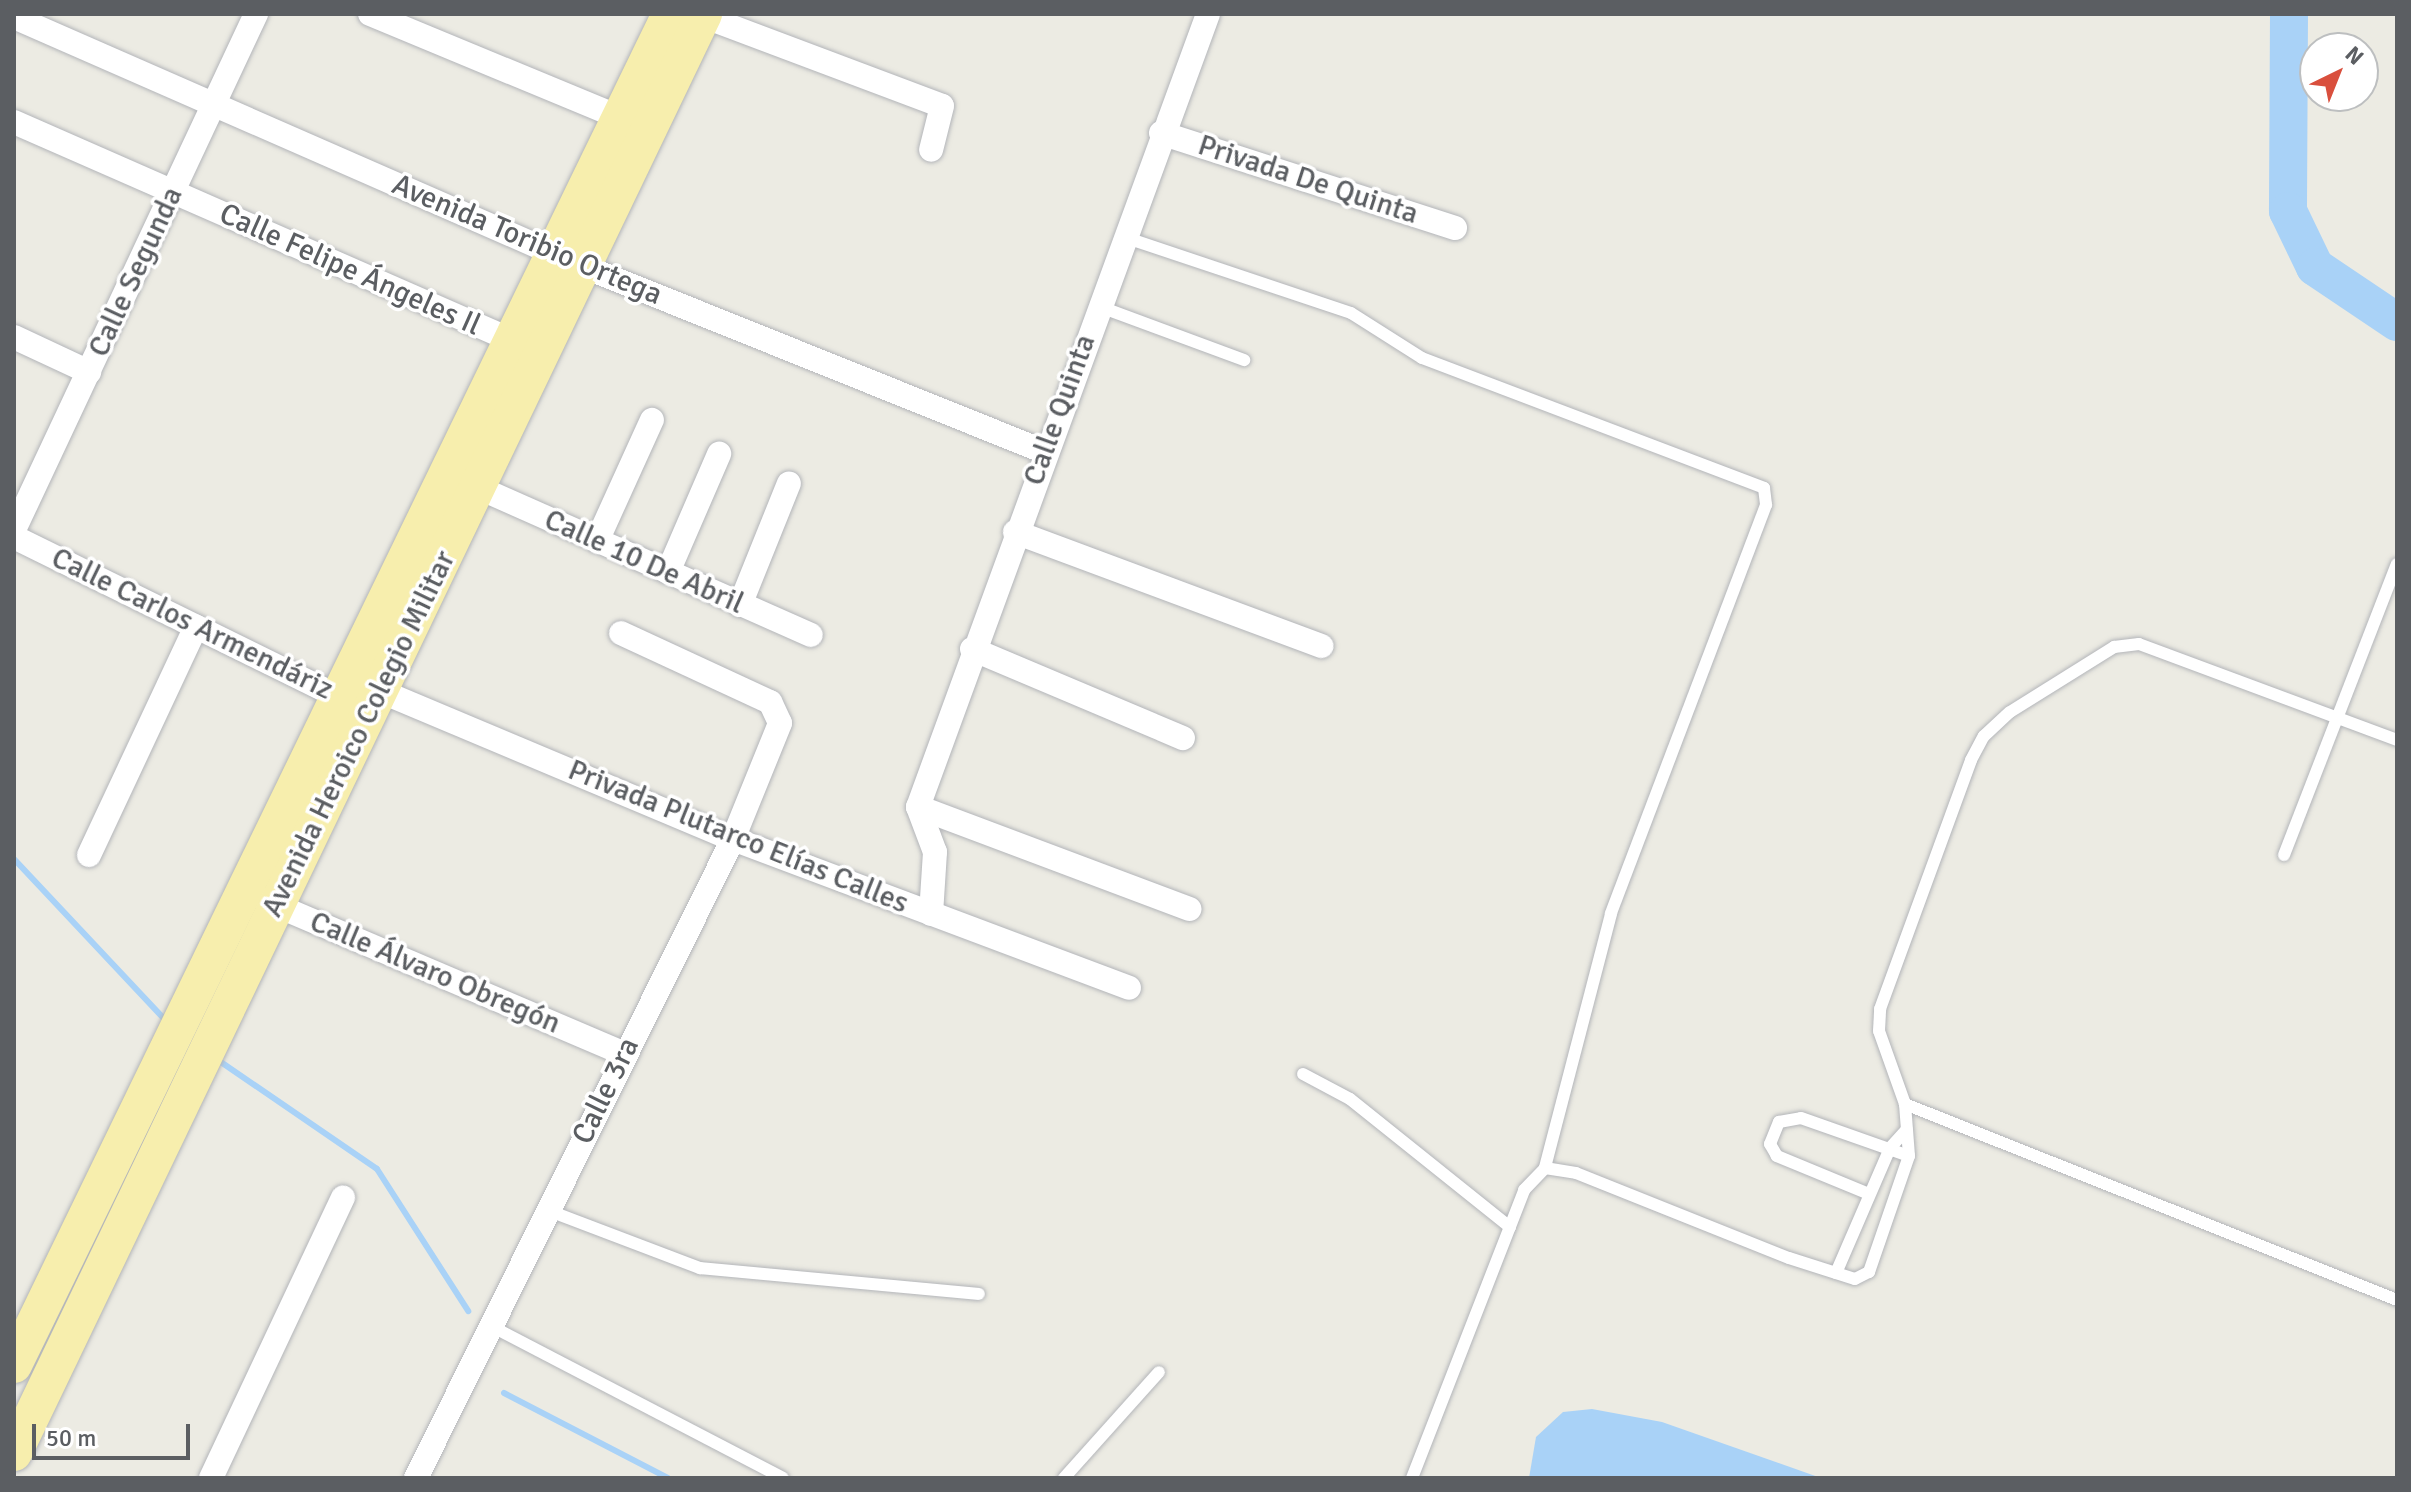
<!DOCTYPE html>
<meta charset="utf-8">
<style>
body{margin:0}
#map{position:relative;width:2411px;height:1492px;overflow:hidden;background:#ecebe3;font-family:Signika,sans-serif}
div>[style]{position:absolute}
.water>*{inset:0;background:#a9d2f7}
.stream>*{height:6px;margin:-3px;padding:0 3px;transform-origin:3px;border-radius:3px;background:#a9d2f7}
.river>*{height:38px;margin:-19px;padding:0 19px;transform-origin:19px;border-radius:19px;background:#a9d2f7}
.roads{filter:drop-shadow(0 0 2px #b3b5b9) drop-shadow(0 0 2px #b3b5b9)}
.service>*{height:12px;margin:-6px;padding:0 6px;transform-origin:6px;border-radius:6px;background:#fff}
.minor>*{height:24px;margin:-12px;padding:0 12px;transform-origin:12px;border-radius:12px;background:#fff}
.primary>*{height:36px;margin:-18px;padding:0 18px;transform-origin:18px;border-radius:18px;background:#f7eead}
span{translate:-50% -50%;white-space:nowrap;text-align:center;line-height:1.15;-webkit-text-stroke:7px #fff;paint-order:stroke}
.street-label{font-size:30px;color:#5b5e62}
.frame{position:absolute;inset:0;border:16px solid #5b5e62;pointer-events:none}
.north{position:absolute;left:2299px;top:32px;width:80px;height:80px;box-sizing:border-box;background:#fff;border:2px solid #bdbfc0;border-radius:50%;rotate:43deg;font-size:22px;font-weight:700;line-height:32px;text-align:center;color:#5b5e62}
.north::after{content:'';display:block;margin:auto;width:28px;height:36px;background:#d94f3d;clip-path:polygon(50% 0,100% 100%,50% 72%,0 100%)}
.scale{position:absolute;left:32px;top:1424px;width:158px;height:36px;box-sizing:border-box;border:4px solid #5b5e62;border-top:0;padding-left:10px;font-size:24px;line-height:28px;white-space:nowrap;color:#5b5e62;-webkit-text-stroke:6px #fff;paint-order:stroke}
</style>
<div id="map">
<div class="water">
<i style="clip-path:polygon(1592px 1409px,1662px 1422px,1821px 1478px,1529px 1478px,1536px 1437px,1563px 1412px)"></i>
</div>
<div class="stream">
<i style="left:14px;top:859px;width:225px;rotate:46.8deg"></i>
<i style="left:215px;top:1058px;width:196px;rotate:34.4deg"></i>
<i style="left:377px;top:1169px;width:169px;rotate:57.3deg"></i>
<i style="left:504px;top:1393px;width:185px;rotate:27.4deg"></i>
</div>
<div class="river">
<i style="left:2289px;top:14px;width:197px;rotate:90.3deg"></i>
<i style="left:2288px;top:211px;width:62px;rotate:64.3deg"></i>
<i style="left:2315px;top:267px;width:99px;rotate:33.9deg"></i>
</div>
<div class="roads">
<div class="service">
<i style="left:1124px;top:237px;width:239px;rotate:18.5deg"></i>
<i style="left:1351px;top:313px;width:84px;rotate:32.4deg"></i>
<i style="left:1422px;top:358px;width:366px;rotate:20.8deg"></i>
<i style="left:1764px;top:488px;width:17px;rotate:83deg"></i>
<i style="left:1766px;top:505px;width:437px;rotate:110.8deg"></i>
<i style="left:1611px;top:914px;width:262px;rotate:104.6deg"></i>
<i style="left:1098px;top:306px;width:156px;rotate:20.3deg"></i>
<i style="left:2284px;top:855px;width:312px;rotate:-68.8deg"></i>
<i style="left:1303px;top:1074px;width:53px;rotate:28deg"></i>
<i style="left:1350px;top:1099px;width:205px;rotate:38.7deg"></i>
<i style="left:1905px;top:1104px;width:530px;rotate:21.72deg"></i>
<i style="left:1869px;top:1194px;width:100px;rotate:-157.6deg"></i>
<i style="left:1777px;top:1156px;width:14px;rotate:-120deg"></i>
<i style="left:1770px;top:1144px;width:24px;rotate:-68deg"></i>
<i style="left:1779px;top:1122px;width:22px;rotate:-10deg"></i>
<i style="left:1801px;top:1118px;width:114px;rotate:19.4deg"></i>
<i style="left:547px;top:1210px;width:164px;rotate:20.8deg"></i>
<i style="left:700px;top:1268px;width:280px;rotate:5.3deg"></i>
<i style="left:1836px;top:1273px;width:136px;rotate:-66.6deg"></i>
<i style="left:1890px;top:1148px;width:25px;rotate:-48deg"></i>
<i style="left:491px;top:1326px;width:329px;rotate:27.5deg"></i>
<i style="left:1064px;top:1478px;width:142px;rotate:-48.1deg"></i>
<i style="left:1412px;top:1478px;width:309px;rotate:-68.7deg"></i>
<i style="left:1524px;top:1190px;width:30px;rotate:-46deg"></i>
<i style="left:1545px;top:1168px;width:31px;rotate:9deg"></i>
<i style="left:1576px;top:1173px;width:229px;rotate:21.8deg"></i>
<i style="left:1789px;top:1258px;width:69px;rotate:17.7deg"></i>
<i style="left:1855px;top:1279px;width:16px;rotate:-27deg"></i>
<i style="left:1869px;top:1272px;width:123px;rotate:-71deg"></i>
<i style="left:1909px;top:1156px;width:52px;rotate:-94.4deg"></i>
<i style="left:1905px;top:1104px;width:77px;rotate:-109.6deg"></i>
<i style="left:1879px;top:1031px;width:22px;rotate:-87deg"></i>
<i style="left:1880px;top:1009px;width:265px;rotate:-69.9deg"></i>
<i style="left:1971px;top:760px;width:27px;rotate:-62deg"></i>
<i style="left:1984px;top:736px;width:35px;rotate:-43deg"></i>
<i style="left:2010px;top:712px;width:123px;rotate:-32deg"></i>
<i style="left:2114px;top:647px;width:25px;rotate:-7deg"></i>
<i style="left:2139px;top:644px;width:275px;rotate:20.4deg"></i>
</div>
<div class="minor">
<i style="left:370px;top:14px;width:269px;rotate:22.5deg"></i>
<i style="left:703px;top:16px;width:255px;rotate:20.6deg"></i>
<i style="left:942px;top:106px;width:45px;rotate:104deg"></i>
<i style="left:14px;top:17px;width:623px;rotate:23.65deg"></i>
<i style="left:585px;top:267px;width:496px;rotate:21.9deg"></i>
<i style="left:14px;top:122px;width:543px;rotate:23.68deg"></i>
<i style="left:1161px;top:133px;width:309px;rotate:17.9deg"></i>
<i style="left:14px;top:337px;width:83px;rotate:25deg"></i>
<i style="left:477px;top:487px;width:365px;rotate:23.9deg"></i>
<i style="left:14px;top:530px;width:570px;rotate:-64.87deg"></i>
<i style="left:1015px;top:532px;width:327px;rotate:20.4deg"></i>
<i style="left:14px;top:537px;width:374px;rotate:26.2deg"></i>
<i style="left:597px;top:541px;width:133px;rotate:-65.6deg"></i>
<i style="left:668px;top:572px;width:129px;rotate:-66.6deg"></i>
<i style="left:740px;top:605px;width:131px;rotate:-68.1deg"></i>
<i style="left:972px;top:649px;width:229px;rotate:22.9deg"></i>
<i style="left:366px;top:685px;width:398px;rotate:22.8deg"></i>
<i style="left:733px;top:839px;width:423px;rotate:20.6deg"></i>
<i style="left:918px;top:807px;width:844px;rotate:-69.91deg"></i>
<i style="left:918px;top:807px;width:290px;rotate:20.6deg"></i>
<i style="left:918px;top:807px;width:48px;rotate:69.3deg"></i>
<i style="left:935px;top:852px;width:62px;rotate:93.7deg"></i>
<i style="left:89px;top:855px;width:252px;rotate:-64.9deg"></i>
<i style="left:266px;top:901px;width:389px;rotate:23.1deg"></i>
<i style="left:211px;top:1478px;width:310px;rotate:-64.8deg"></i>
<i style="left:416px;top:1478px;width:713px;rotate:-63.61deg"></i>
<i style="left:733px;top:839px;width:125px;rotate:-67.9deg"></i>
<i style="left:780px;top:723px;width:23px;rotate:-115deg"></i>
<i style="left:770px;top:702px;width:164px;rotate:-155.2deg"></i>
</div>
<div class="primary">
<i style="left:14px;top:1365px;width:1502px;rotate:-64.1deg"></i>
<i style="left:14px;top:1453px;width:1596px;rotate:-64.38deg"></i>
</div>
</div>
<div class="street-label">
<span style="left:1308px;top:180px;rotate:18deg">Privada De Quinta</span>
<span style="left:527px;top:240px;rotate:23deg">Avenida Toribio Ortega</span>
<span style="left:350px;top:270px;rotate:24deg">Calle Felipe Ángeles Il</span>
<span style="left:136px;top:272px;rotate:-65deg">Calle Segunda</span>
<span style="left:1060px;top:410px;rotate:-70deg">Calle Quinta</span>
<span style="left:644px;top:562px;rotate:24deg">Calle 10 De Abril</span>
<span style="left:192px;top:624px;rotate:26deg">Calle Carlos Armendáriz</span>
<span style="left:359px;top:734px;rotate:-64deg">Avenida Heroico Colegio Militar</span>
<span style="left:738px;top:837px;rotate:22deg">Privada Plutarco Elías Calles</span>
<span style="left:435px;top:973px;rotate:23deg">Calle Álvaro Obregón</span>
<span style="left:606px;top:1091px;rotate:-64deg">Calle 3ra</span>
</div>
<div class="frame"></div>
<div class="north">N</div>
<div class="scale">50 m</div>
</div>
